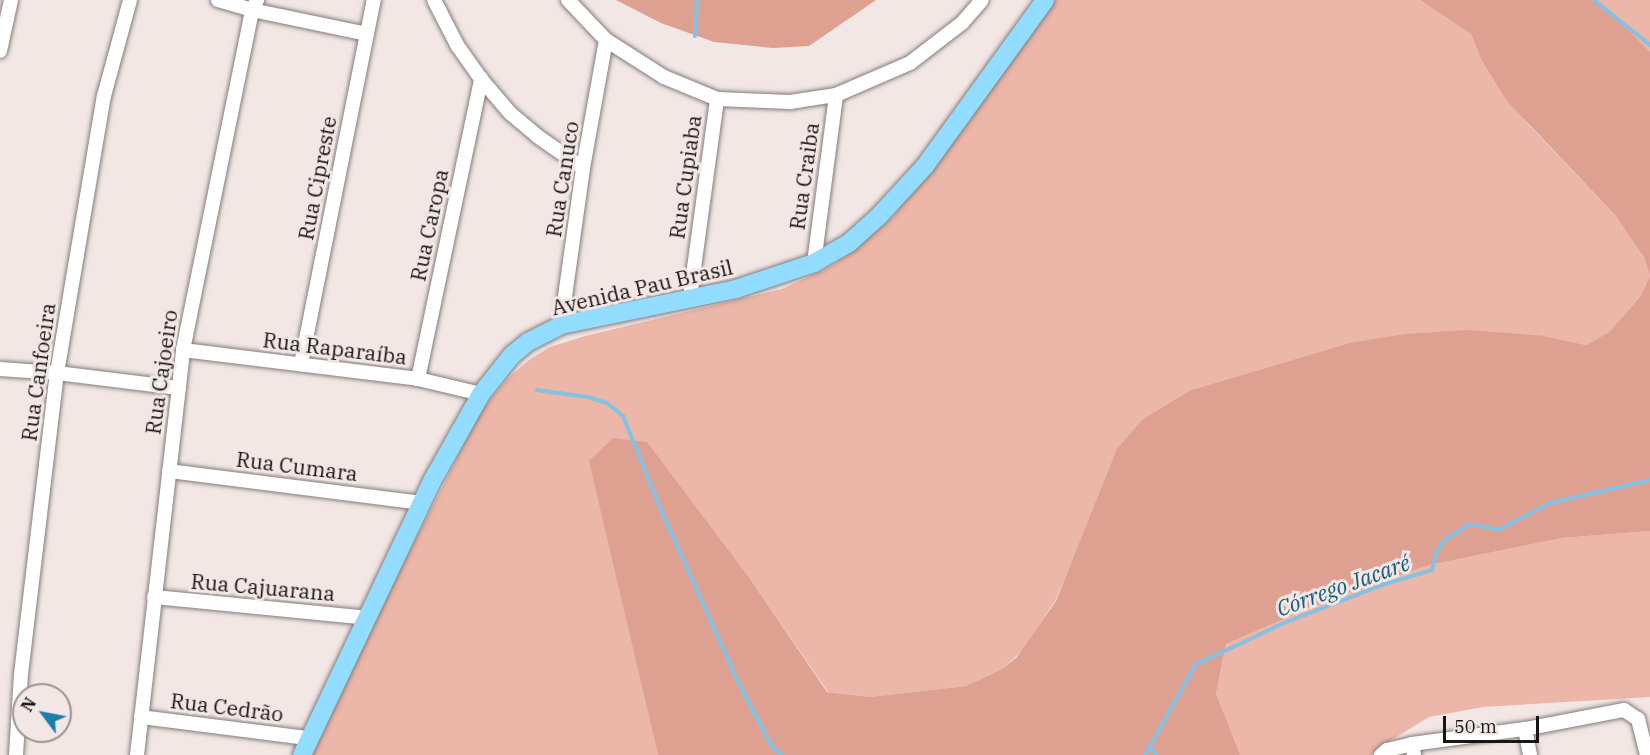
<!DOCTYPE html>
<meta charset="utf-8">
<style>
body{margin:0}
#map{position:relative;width:1650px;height:755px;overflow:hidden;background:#f2e7e5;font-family:"IBM Plex Serif",serif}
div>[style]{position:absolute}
.green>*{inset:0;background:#ecb6a8}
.forest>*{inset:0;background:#dea090}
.stream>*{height:4px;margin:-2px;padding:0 2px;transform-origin:2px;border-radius:2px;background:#85c1e2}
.roads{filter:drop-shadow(0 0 2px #857c7a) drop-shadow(0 0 2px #857c7a)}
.minor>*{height:14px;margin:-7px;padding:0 7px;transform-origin:7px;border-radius:7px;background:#fff}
.major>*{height:18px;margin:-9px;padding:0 9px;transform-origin:9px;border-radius:9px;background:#92dcff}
span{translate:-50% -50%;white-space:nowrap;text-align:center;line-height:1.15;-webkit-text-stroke:6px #f2e7e5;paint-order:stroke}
.street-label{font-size:21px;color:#181514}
.water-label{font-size:22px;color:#145e7f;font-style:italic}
.north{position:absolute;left:12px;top:683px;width:60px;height:60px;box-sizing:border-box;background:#f2e7e5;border:2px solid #9b9391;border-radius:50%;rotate:302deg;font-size:16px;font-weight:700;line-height:24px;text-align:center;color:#181514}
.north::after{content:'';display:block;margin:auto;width:21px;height:27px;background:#1c7faa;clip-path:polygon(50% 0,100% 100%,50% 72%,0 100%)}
.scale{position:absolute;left:1443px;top:716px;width:96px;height:27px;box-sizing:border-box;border:3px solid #181514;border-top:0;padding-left:8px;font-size:18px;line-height:21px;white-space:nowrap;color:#181514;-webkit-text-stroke:4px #f2e7e5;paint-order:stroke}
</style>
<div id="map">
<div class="green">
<i style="clip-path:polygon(1051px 0,1420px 0,1471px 34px,1481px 59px,1528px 124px,1616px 216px,1633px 238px,1644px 257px,1650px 276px,1640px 297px,1609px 332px,1586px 345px,1544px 336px,1349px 343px,1191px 390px,1074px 558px,1055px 601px,1022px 651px,1002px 669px,966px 686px,870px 697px,828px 692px,750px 579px,590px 461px,658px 755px,306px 755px,481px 411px,508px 378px,529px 360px,550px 347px,585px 336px,782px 289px,830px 267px,851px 253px,893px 217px)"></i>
<i style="clip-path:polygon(1598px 0,1650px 0,1650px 52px,1635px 40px)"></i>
<i style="clip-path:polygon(1650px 531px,1650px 697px,1483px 707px,1429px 717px,1380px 747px,1371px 755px,1240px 755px,1235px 748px,1216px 694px,1226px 644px,1333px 598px,1430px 565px,1562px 538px)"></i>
</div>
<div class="forest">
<i style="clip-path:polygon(616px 0,876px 0,809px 46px,773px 48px,714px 42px,661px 23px)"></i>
<i style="clip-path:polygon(1420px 0,1598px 0,1650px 52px,1650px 531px,1562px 538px,1430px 565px,1333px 598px,1226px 644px,1216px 694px,1240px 755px,658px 755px,589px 461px,613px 438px,647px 442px,750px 579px,827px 692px,870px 697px,966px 686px,1002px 669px,1017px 657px,1056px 601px,1117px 449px,1142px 420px,1191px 390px,1349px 343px,1406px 334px,1467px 330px,1544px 336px,1586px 345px,1609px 332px,1640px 297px,1650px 276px,1644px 257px,1616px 216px,1507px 101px,1481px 59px,1471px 34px)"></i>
</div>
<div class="stream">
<i style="left:1594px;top:0;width:72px;rotate:38.8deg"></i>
<i style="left:695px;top:36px;width:36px;rotate:-87deg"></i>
<i style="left:537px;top:390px;width:51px;rotate:7.8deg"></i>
<i style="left:588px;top:397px;width:20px;rotate:18deg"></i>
<i style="left:607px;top:403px;width:21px;rotate:39deg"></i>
<i style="left:623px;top:416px;width:101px;rotate:68deg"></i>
<i style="left:661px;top:510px;width:186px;rotate:65.9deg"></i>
<i style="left:737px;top:680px;width:73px;rotate:62.4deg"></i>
<i style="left:771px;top:745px;width:14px;rotate:45deg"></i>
<i style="left:1151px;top:749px;width:8px;rotate:50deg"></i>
<i style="left:1145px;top:755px;width:103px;rotate:-60.9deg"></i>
<i style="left:1195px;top:665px;width:98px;rotate:-25.3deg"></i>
<i style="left:1284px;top:623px;width:105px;rotate:-21.2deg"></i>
<i style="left:1382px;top:585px;width:52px;rotate:-16.7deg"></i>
<i style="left:1432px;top:570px;width:18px;rotate:-77deg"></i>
<i style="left:1436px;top:552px;width:15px;rotate:-53deg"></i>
<i style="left:1445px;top:540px;width:30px;rotate:-33deg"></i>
<i style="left:1470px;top:524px;width:29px;rotate:12deg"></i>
<i style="left:1498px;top:530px;width:59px;rotate:-27.4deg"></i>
<i style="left:1550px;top:503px;width:103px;rotate:-13deg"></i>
</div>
<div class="roads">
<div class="minor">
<i style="left:218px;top:0;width:35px;rotate:16deg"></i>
<i style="left:252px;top:10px;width:117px;rotate:11.8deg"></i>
<i style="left:434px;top:0;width:51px;rotate:62.9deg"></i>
<i style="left:457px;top:45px;width:42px;rotate:54.8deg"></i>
<i style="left:481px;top:79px;width:45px;rotate:49.5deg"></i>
<i style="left:510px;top:113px;width:35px;rotate:40deg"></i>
<i style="left:537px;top:136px;width:56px;rotate:34.8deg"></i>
<i style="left:568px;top:0;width:55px;rotate:46.5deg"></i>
<i style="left:606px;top:40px;width:69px;rotate:32.5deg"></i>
<i style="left:664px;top:77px;width:57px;rotate:22.5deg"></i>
<i style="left:717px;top:99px;width:73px;rotate:2.4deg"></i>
<i style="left:790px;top:102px;width:47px;rotate:-8.7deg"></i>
<i style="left:836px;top:95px;width:81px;rotate:-23.4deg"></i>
<i style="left:910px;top:63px;width:66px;rotate:-37.6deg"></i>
<i style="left:962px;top:23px;width:30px;rotate:-49deg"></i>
<i style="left:0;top:51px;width:52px;rotate:-77.8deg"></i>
<i style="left:814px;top:263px;width:169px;rotate:-82.5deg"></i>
<i style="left:690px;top:297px;width:200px;rotate:-82.2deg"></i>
<i style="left:561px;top:325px;width:159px;rotate:-82deg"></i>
<i style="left:583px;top:168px;width:130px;rotate:-79.8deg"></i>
<i style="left:183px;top:350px;width:237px;rotate:7deg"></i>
<i style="left:418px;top:379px;width:65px;rotate:13.4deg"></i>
<i style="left:301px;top:364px;width:371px;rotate:-78.7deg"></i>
<i style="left:0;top:369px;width:57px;rotate:4deg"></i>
<i style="left:57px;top:373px;width:123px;rotate:7deg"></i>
<i style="left:418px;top:379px;width:307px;rotate:-78.1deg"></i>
<i style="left:169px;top:471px;width:254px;rotate:7.2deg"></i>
<i style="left:154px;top:597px;width:214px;rotate:5.6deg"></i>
<i style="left:141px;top:717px;width:168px;rotate:7.2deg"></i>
<i style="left:1525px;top:729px;width:26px;rotate:79deg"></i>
<i style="left:16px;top:755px;width:81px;rotate:-86.5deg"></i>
<i style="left:21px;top:674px;width:303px;rotate:-83.2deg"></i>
<i style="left:57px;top:373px;width:281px;rotate:-80.4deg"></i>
<i style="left:104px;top:96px;width:99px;rotate:-74.8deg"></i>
<i style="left:137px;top:755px;width:408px;rotate:-83.5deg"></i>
<i style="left:183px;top:350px;width:347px;rotate:-78.5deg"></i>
<i style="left:252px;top:10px;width:11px;rotate:-63deg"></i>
<i style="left:1381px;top:755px;width:8px;rotate:-40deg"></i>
<i style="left:1387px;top:750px;width:26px;rotate:-13deg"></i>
<i style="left:1414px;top:755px;width:11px;rotate:-100deg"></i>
<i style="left:1412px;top:744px;width:114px;rotate:-7.6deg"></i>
<i style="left:1525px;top:729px;width:101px;rotate:-10.9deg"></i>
<i style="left:1624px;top:710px;width:17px;rotate:33deg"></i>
<i style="left:1638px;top:719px;width:37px;rotate:76deg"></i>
</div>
<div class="major">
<i style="left:302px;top:755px;width:303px;rotate:-64.6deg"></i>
<i style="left:432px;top:481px;width:100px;rotate:-60.6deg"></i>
<i style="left:481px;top:394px;width:50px;rotate:-51.5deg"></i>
<i style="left:512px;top:355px;width:21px;rotate:-39deg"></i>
<i style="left:528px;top:342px;width:37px;rotate:-27deg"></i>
<i style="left:561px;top:325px;width:179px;rotate:-11.6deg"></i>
<i style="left:736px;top:289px;width:82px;rotate:-18.4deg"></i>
<i style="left:814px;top:263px;width:40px;rotate:-29.7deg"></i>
<i style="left:849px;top:243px;width:39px;rotate:-42deg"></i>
<i style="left:878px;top:217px;width:69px;rotate:-47.3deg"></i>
<i style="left:925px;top:166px;width:205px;rotate:-54.1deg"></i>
</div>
</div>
<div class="street-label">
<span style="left:804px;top:176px;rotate:-82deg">Rua Craiba</span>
<span style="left:685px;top:177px;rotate:-82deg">Rua Cupiaba</span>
<span style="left:317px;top:178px;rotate:-79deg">Rua Cipreste</span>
<span style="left:562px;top:179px;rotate:-81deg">Rua Canuco</span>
<span style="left:429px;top:225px;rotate:-78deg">Rua Caropa</span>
<span style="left:642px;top:287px;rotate:-13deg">Avenida Pau Brasil</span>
<span style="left:335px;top:348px;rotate:7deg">Rua Raparaíba</span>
<span style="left:38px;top:372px;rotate:-82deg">Rua Canfoeira</span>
<span style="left:161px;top:372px;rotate:-82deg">Rua Cajoeiro</span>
<span style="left:297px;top:466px;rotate:7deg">Rua Cumara</span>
<span style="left:263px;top:587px;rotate:5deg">Rua Cajuarana</span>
<span style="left:227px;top:707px;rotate:7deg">Rua Cedrão</span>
</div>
<div class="water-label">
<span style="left:1343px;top:585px;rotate:-20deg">Córrego Jacaré</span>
</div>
<div class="north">N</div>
<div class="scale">50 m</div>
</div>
